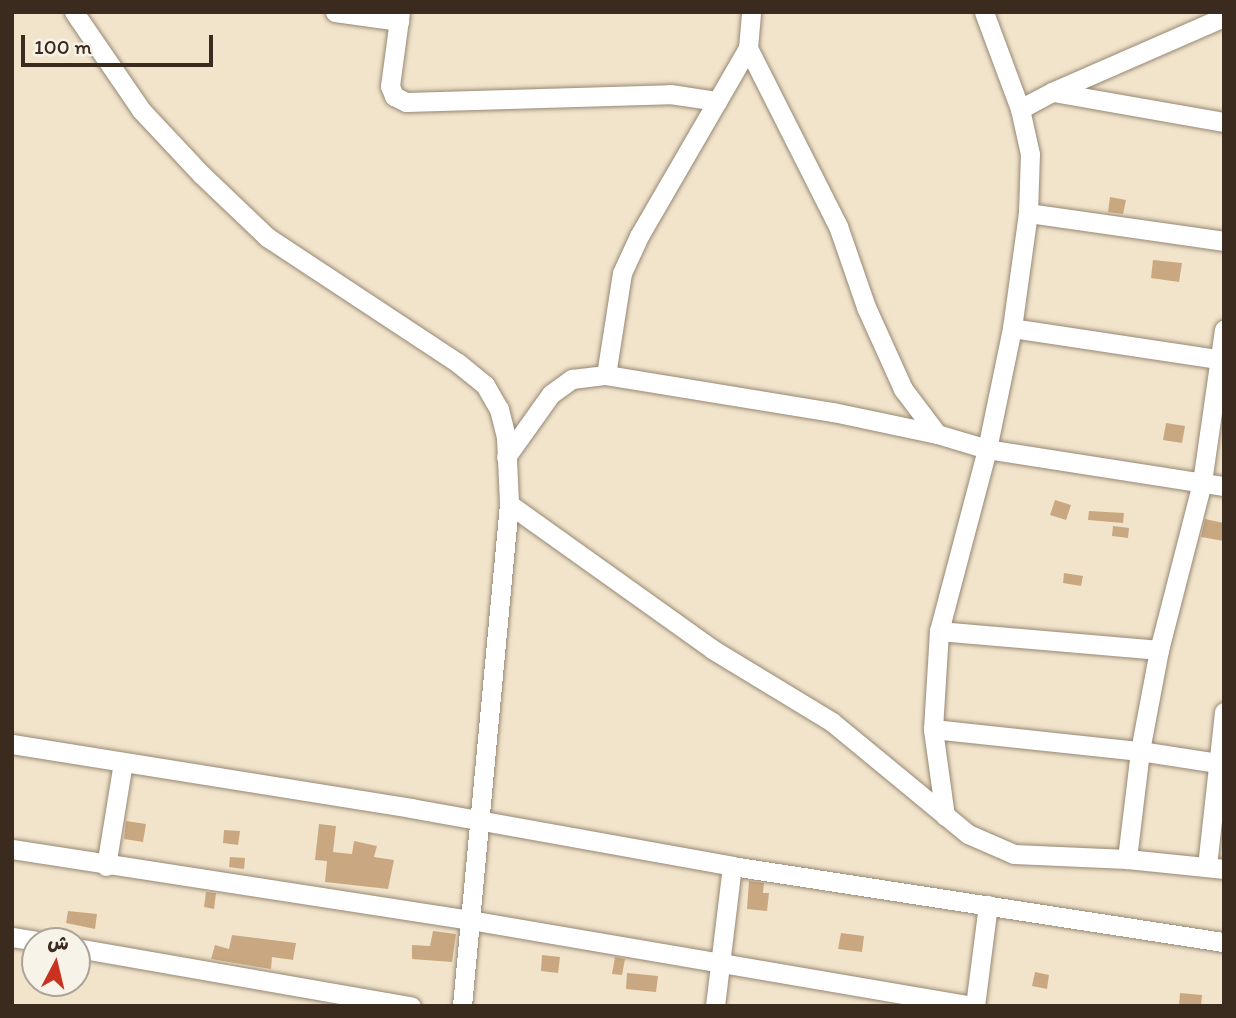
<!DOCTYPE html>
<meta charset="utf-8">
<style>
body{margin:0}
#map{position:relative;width:1236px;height:1018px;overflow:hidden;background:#f2e4cb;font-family:Itim,"Playpen Sans Arabic",sans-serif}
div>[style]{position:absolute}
.building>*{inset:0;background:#c9a881}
.roads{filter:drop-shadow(0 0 2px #968774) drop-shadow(0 0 2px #968774)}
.minor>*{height:19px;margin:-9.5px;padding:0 9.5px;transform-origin:9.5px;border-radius:9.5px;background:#fff}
span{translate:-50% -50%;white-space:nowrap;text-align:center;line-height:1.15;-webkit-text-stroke:7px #f7f3e8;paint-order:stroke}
.frame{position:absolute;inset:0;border:14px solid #3b2a1e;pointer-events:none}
.north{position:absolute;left:21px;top:927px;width:70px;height:70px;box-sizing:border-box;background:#f7f3e8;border:2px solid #aca397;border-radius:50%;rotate:7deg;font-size:19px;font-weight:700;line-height:28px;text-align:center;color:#3b2a1e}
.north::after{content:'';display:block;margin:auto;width:24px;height:32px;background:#c8321e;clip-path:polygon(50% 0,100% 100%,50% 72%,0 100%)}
.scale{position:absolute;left:21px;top:35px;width:192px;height:32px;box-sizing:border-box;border:4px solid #3b2a1e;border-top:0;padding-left:9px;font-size:21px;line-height:24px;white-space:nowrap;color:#3b2a1e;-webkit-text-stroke:5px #f7f3e8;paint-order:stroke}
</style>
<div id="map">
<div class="building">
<i style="clip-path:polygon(1110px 197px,1126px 200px,1123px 214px,1108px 212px)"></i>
<i style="clip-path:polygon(1153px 260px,1182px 263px,1179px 282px,1151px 278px)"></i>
<i style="clip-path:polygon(1166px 423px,1185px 426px,1182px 443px,1163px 440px)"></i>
<i style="clip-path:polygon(1055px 500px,1071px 505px,1066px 520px,1050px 515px)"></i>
<i style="clip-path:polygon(1089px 511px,1124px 513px,1123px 523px,1088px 520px)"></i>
<i style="clip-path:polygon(1205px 519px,1224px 523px,1224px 541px,1201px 537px)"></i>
<i style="clip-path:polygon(1113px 526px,1129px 528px,1128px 538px,1112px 536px)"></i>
<i style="clip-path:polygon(1064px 573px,1083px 576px,1081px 586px,1063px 583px)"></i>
<i style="clip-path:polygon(126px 821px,146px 824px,143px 842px,124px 839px)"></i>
<i style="clip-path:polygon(319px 824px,336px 826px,333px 852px,352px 854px,354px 841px,377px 846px,374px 857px,394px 860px,388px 889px,325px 882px,327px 861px,315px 860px)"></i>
<i style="clip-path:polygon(224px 830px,240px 831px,238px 845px,223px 843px)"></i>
<i style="clip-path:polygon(230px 857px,245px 858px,244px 869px,229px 867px)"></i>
<i style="clip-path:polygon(749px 881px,764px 883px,763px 893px,769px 893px,767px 911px,747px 909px)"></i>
<i style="clip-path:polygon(206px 892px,216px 893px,214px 909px,204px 907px)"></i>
<i style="clip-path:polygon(68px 911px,97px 914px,95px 929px,66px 923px)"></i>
<i style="clip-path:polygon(433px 931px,456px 934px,452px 962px,412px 959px,412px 945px,430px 946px)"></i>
<i style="clip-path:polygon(841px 933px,864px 936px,862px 952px,838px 949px)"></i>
<i style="clip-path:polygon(232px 935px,296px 943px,293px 960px,272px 957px,271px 969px,211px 959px,215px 945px,229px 949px)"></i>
<i style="clip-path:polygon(542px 955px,560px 957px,558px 973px,541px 971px)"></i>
<i style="clip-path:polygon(615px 957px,625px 959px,622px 975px,612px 974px)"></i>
<i style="clip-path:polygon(1035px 972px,1049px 975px,1047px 989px,1032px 986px)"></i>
<i style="clip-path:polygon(627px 973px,658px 976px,656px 992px,626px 989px)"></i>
<i style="clip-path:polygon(1180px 993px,1202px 995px,1201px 1006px,1179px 1006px)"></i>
</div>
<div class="roads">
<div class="minor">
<i style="left:74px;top:12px;width:119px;rotate:55.6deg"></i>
<i style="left:141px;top:110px;width:89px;rotate:46.8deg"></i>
<i style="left:202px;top:175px;width:90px;rotate:43.6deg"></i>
<i style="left:267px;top:237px;width:229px;rotate:33.4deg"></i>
<i style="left:458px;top:363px;width:35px;rotate:39deg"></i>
<i style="left:485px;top:385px;width:28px;rotate:60deg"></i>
<i style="left:499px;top:409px;width:29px;rotate:76deg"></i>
<i style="left:506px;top:437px;width:67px;rotate:87.4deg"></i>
<i style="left:509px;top:504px;width:249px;rotate:35.5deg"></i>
<i style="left:712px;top:649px;width:140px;rotate:31.3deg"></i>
<i style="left:832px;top:722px;width:176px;rotate:39.5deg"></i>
<i style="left:968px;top:834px;width:50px;rotate:23.5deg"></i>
<i style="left:1014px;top:854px;width:113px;rotate:2.5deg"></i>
<i style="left:1127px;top:859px;width:98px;rotate:5.9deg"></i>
<i style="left:335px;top:12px;width:65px;rotate:8deg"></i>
<i style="left:400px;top:12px;width:75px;rotate:97.7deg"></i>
<i style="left:390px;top:86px;width:11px;rotate:68deg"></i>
<i style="left:394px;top:96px;width:13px;rotate:27deg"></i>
<i style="left:406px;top:102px;width:264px;rotate:-1.7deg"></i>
<i style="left:670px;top:94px;width:48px;rotate:8.5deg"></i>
<i style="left:748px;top:48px;width:199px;rotate:63.2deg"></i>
<i style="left:838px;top:226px;width:86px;rotate:70.9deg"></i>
<i style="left:866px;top:307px;width:90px;rotate:65.7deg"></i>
<i style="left:903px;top:389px;width:56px;rotate:52.9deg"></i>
<i style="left:1053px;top:92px;width:174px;rotate:10deg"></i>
<i style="left:1020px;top:109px;width:36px;rotate:-28deg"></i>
<i style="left:1052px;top:92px;width:188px;rotate:-23.6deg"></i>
<i style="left:1028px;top:213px;width:198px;rotate:8.1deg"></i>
<i style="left:1012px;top:328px;width:214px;rotate:8.6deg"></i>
<i style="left:606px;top:375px;width:103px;rotate:-81.1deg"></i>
<i style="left:622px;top:273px;width:41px;rotate:-65.3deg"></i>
<i style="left:639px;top:236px;width:217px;rotate:-59.9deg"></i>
<i style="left:748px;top:48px;width:36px;rotate:-85deg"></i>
<i style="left:506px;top:457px;width:77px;rotate:-54.5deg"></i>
<i style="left:551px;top:394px;width:26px;rotate:-36deg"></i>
<i style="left:572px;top:379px;width:34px;rotate:-7deg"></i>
<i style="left:606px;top:375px;width:230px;rotate:9.3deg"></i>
<i style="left:833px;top:412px;width:106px;rotate:11.9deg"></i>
<i style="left:937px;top:434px;width:52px;rotate:16.7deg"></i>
<i style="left:987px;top:449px;width:240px;rotate:8.9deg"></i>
<i style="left:939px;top:631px;width:221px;rotate:4.9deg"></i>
<i style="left:1159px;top:650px;width:103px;rotate:100.7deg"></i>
<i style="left:1140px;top:751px;width:109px;rotate:96.9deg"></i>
<i style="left:1159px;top:650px;width:173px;rotate:-75.6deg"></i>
<i style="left:1202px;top:482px;width:154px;rotate:-81.8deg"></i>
<i style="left:933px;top:729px;width:208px;rotate:6.1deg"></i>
<i style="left:1140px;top:751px;width:85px;rotate:8.8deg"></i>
<i style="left:12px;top:744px;width:404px;rotate:9.1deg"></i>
<i style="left:411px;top:808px;width:326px;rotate:10.2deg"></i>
<i style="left:732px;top:866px;width:498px;rotate:8.8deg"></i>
<i style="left:945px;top:816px;width:88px;rotate:-97.9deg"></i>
<i style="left:933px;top:729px;width:98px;rotate:-86.5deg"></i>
<i style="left:939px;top:631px;width:188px;rotate:-75.2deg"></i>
<i style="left:987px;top:449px;width:124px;rotate:-78.3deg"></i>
<i style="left:1012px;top:328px;width:116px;rotate:-82.1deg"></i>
<i style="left:1028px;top:213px;width:59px;rotate:-88.1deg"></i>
<i style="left:1030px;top:154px;width:46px;rotate:-102.5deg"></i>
<i style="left:1020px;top:109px;width:103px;rotate:-110.4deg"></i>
<i style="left:12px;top:849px;width:463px;rotate:8.8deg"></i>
<i style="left:470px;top:920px;width:510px;rotate:9.7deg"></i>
<i style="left:106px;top:866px;width:105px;rotate:-80.7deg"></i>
<i style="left:1207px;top:866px;width:155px;rotate:-83.7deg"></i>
<i style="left:12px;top:937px;width:25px;rotate:9deg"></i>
<i style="left:77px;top:948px;width:339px;rotate:9.9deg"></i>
<i style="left:462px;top:1006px;width:504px;rotate:-84.65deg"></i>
<i style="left:715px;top:1006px;width:141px;rotate:-83.1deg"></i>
<i style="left:975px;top:1006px;width:102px;rotate:-82.7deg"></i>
</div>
</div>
<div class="frame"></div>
<div class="north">ش</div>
<div class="scale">100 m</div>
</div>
